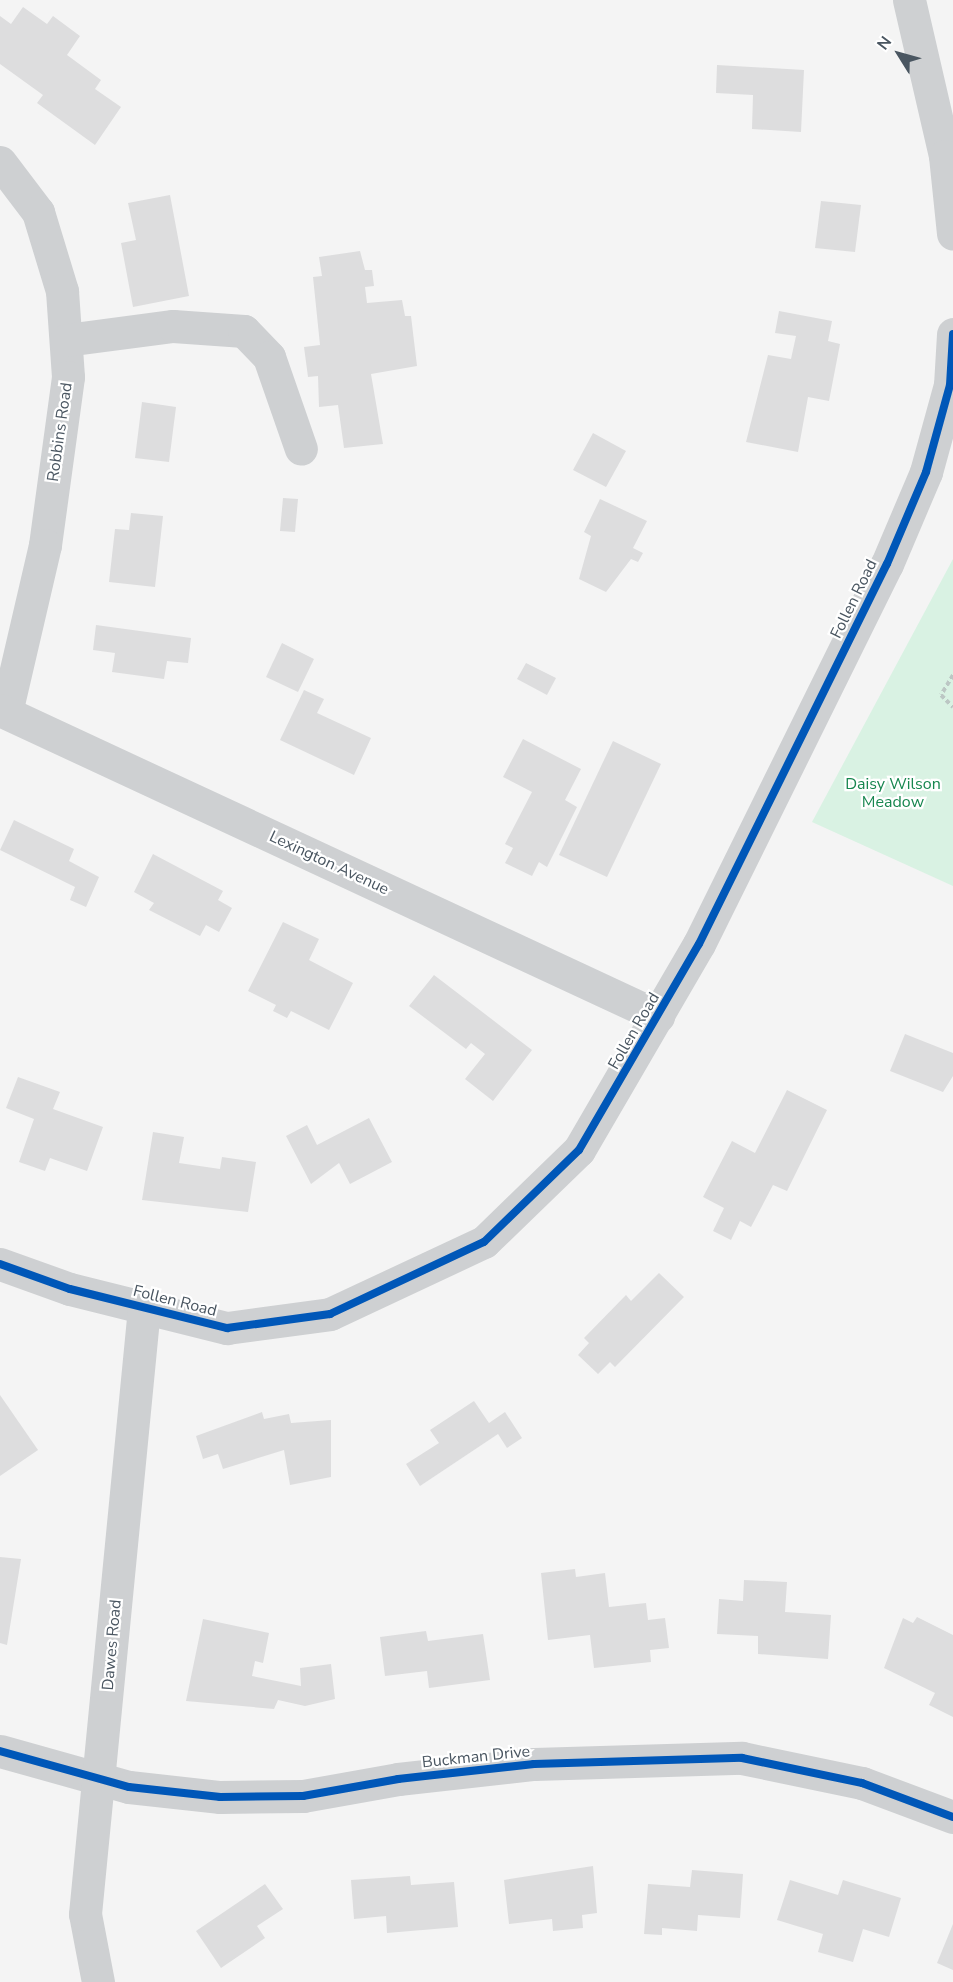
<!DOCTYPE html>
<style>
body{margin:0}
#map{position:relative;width:953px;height:1982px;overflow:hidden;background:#f4f4f4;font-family:"Nunito Sans",sans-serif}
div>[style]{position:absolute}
.green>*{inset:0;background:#d9f2e3}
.building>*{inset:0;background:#ddddde}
.path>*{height:4px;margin-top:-2px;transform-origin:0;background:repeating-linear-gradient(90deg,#bcc7c4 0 4.5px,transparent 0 7.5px)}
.minor>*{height:33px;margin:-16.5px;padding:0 16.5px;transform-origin:16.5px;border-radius:16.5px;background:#ced0d2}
.cycleway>*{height:8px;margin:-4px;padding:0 4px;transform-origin:4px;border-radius:4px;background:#0057b8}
span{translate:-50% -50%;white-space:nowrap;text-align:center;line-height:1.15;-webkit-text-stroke:4.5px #fff;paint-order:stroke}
.street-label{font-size:16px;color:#4a5661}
.park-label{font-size:16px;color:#17864f}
.north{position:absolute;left:869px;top:24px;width:60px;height:60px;-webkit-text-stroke:4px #fff;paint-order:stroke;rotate:307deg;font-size:16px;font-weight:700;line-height:24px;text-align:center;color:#4a5661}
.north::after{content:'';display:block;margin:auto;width:21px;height:27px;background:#4a5661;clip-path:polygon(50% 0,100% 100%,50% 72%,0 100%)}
</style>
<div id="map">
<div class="green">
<i style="clip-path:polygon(953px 559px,953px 886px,812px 822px)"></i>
</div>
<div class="building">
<i style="clip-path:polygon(23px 7px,47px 24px,53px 16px,80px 36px,67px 55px,101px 80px,95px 89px,121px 107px,95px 145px,37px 103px,43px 95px,0 64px,0 16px,11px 24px)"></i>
<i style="clip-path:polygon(717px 65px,804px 70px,801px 132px,752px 129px,753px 95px,716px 93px)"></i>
<i style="clip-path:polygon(170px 195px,189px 296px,133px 307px,121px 243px,136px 240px,128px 203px)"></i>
<i style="clip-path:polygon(821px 201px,861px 205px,855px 252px,815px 248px)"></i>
<i style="clip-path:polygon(360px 251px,365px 270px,372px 270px,374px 286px,365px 287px,367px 303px,402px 300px,405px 316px,411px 316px,417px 366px,371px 374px,383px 444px,344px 448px,338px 405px,319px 407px,318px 376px,308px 377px,304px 347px,320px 345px,313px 277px,322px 276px,319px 257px)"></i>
<i style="clip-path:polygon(779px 311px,832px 321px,828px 341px,840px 344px,829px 401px,808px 397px,798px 452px,746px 442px,768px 355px,791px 359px,796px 336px,775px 333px)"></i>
<i style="clip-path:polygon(142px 402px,176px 407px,169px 462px,135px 458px)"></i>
<i style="clip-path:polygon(593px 433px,626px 451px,606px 487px,573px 470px)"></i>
<i style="clip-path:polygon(283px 498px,298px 499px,295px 532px,280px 531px)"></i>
<i style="clip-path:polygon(600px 499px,647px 521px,633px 548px,643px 553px,638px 562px,631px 559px,606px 592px,579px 579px,591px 536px,584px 532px)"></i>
<i style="clip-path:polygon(131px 513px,163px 516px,155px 587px,109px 582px,115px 529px,129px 530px)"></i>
<i style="clip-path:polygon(96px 625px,191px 638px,188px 663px,167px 661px,164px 679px,112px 672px,115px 653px,93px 650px)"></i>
<i style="clip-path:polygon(282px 643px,314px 659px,298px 692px,266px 677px)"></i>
<i style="clip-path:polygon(526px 663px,556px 678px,547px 695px,517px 679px)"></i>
<i style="clip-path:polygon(304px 690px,324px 699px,317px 713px,371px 738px,354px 775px,280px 740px)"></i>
<i style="clip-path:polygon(523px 739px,581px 769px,565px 800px,577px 807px,547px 867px,539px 862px,532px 876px,505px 863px,513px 848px,505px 844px,532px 792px,503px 777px)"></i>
<i style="clip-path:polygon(613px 741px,661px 764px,607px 877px,559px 855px)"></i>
<i style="clip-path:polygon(14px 820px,74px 849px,69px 861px,99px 877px,86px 907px,70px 900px,75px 887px,0 850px)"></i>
<i style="clip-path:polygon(153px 854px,223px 891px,218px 900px,232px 908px,219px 932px,206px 925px,200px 936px,149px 910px,154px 903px,134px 892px)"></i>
<i style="clip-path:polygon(283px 922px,319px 939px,309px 960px,353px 983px,329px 1030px,291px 1011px,287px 1018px,273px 1011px,276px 1005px,248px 991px)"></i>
<i style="clip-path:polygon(434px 975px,532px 1050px,493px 1101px,465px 1079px,485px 1054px,471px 1043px,466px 1049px,409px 1006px)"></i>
<i style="clip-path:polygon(905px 1034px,953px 1053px,953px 1076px,943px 1092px,890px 1071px)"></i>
<i style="clip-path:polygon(18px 1077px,60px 1092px,53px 1109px,103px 1127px,87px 1171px,50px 1158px,45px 1171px,19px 1162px,34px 1119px,6px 1108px)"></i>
<i style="clip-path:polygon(787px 1090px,827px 1110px,787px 1191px,773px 1185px,751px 1227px,740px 1221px,731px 1240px,713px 1231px,724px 1208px,703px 1197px,732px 1141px,755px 1153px)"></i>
<i style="clip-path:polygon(369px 1118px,392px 1162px,350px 1184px,339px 1163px,311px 1184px,286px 1136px,307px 1125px,317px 1145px)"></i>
<i style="clip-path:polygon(153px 1132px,184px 1137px,179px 1163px,220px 1169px,222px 1157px,256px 1162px,248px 1212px,142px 1200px)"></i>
<i style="clip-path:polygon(659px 1273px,684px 1297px,615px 1367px,610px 1362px,598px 1374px,578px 1355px,589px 1343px,584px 1338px,626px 1295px,631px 1301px)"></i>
<i style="clip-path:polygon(0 1395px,38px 1450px,0 1476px)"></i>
<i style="clip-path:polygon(474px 1401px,489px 1423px,505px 1412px,522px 1438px,507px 1448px,498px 1434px,420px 1486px,406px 1464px,439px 1443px,430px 1430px)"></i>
<i style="clip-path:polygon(262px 1412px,264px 1419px,289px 1414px,291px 1423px,331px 1420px,331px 1477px,290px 1485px,284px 1450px,223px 1469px,218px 1454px,203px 1459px,196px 1436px)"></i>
<i style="clip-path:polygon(0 1557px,21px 1559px,7px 1645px,0 1643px)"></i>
<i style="clip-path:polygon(575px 1569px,576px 1577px,605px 1573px,609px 1607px,646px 1603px,648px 1620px,665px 1618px,669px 1648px,650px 1650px,651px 1662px,594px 1668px,590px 1635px,548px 1640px,541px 1573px)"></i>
<i style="clip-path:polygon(744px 1580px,787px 1582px,785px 1612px,831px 1615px,828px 1659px,758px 1654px,758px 1636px,717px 1634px,719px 1599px,743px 1601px)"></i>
<i style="clip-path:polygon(917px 1617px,953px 1635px,953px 1717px,929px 1705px,935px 1693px,884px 1668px,903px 1618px,913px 1623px)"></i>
<i style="clip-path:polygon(203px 1619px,269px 1633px,263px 1663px,255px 1661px,252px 1676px,301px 1686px,300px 1668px,331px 1664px,335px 1699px,305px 1706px,278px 1700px,274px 1709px,186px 1701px)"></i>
<i style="clip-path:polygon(426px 1631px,428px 1641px,483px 1634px,490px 1680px,429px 1688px,427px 1671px,385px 1676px,380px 1637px)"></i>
<i style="clip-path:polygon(593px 1866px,597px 1913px,582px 1915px,583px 1928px,553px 1931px,552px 1919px,509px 1924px,504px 1880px)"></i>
<i style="clip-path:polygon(692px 1870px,743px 1874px,740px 1918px,698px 1915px,697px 1931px,662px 1928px,662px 1935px,644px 1934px,648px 1884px,690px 1887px)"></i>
<i style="clip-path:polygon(410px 1876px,411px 1885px,454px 1882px,458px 1927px,387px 1933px,386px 1916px,354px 1919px,351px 1880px)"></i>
<i style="clip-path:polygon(790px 1880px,838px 1895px,843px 1880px,901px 1898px,889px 1937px,863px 1929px,853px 1962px,818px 1952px,823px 1934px,777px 1920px)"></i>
<i style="clip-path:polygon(265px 1884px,283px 1909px,257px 1926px,265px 1938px,221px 1968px,196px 1931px)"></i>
<i style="clip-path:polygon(953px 1924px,953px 1970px,937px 1963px)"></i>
</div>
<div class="path">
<i style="left:953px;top:675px;width:23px;rotate:121deg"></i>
<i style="left:941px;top:695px;width:17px;rotate:45deg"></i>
</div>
<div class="minor">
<i style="left:909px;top:0;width:160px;rotate:77deg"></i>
<i style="left:945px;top:156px;width:78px;rotate:84.1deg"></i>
<i style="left:0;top:162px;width:63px;rotate:52.8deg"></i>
<i style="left:38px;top:212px;width:83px;rotate:73.1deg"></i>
<i style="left:62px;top:291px;width:86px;rotate:86deg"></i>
<i style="left:68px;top:377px;width:170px;rotate:97.8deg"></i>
<i style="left:45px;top:545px;width:171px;rotate:103.1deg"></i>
<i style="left:66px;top:340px;width:108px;rotate:-7.5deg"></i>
<i style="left:173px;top:326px;width:71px;rotate:4deg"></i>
<i style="left:244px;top:331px;width:36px;rotate:46deg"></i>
<i style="left:269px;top:357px;width:97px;rotate:70.8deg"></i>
<i style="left:0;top:710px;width:726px;rotate:24.94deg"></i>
<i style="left:0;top:1264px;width:74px;rotate:19.7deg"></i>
<i style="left:70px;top:1289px;width:162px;rotate:14deg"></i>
<i style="left:227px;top:1328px;width:104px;rotate:-7.7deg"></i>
<i style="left:330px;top:1314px;width:170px;rotate:-25.1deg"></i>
<i style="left:484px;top:1242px;width:132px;rotate:-44.1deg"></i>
<i style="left:579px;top:1150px;width:238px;rotate:-59.8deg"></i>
<i style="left:699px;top:944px;width:424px;rotate:-63.7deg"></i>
<i style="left:887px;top:564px;width:100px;rotate:-67deg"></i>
<i style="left:926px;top:472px;width:90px;rotate:-74.6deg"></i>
<i style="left:950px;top:385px;width:51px;rotate:-86.6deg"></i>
<i style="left:0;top:1751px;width:134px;rotate:15.6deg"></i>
<i style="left:129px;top:1787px;width:92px;rotate:6.3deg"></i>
<i style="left:220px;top:1797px;width:83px;rotate:-0.7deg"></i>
<i style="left:303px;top:1796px;width:97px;rotate:-10.1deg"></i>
<i style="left:398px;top:1779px;width:137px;rotate:-6.3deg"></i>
<i style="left:534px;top:1764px;width:208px;rotate:-1.7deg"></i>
<i style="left:742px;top:1758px;width:123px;rotate:11.8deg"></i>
<i style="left:862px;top:1783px;width:97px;rotate:20.5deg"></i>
<i style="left:98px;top:1982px;width:69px;rotate:-100.8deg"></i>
<i style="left:85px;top:1914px;width:609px;rotate:-84.44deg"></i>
</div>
<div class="cycleway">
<i style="left:0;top:1264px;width:74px;rotate:19.7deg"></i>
<i style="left:70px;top:1289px;width:162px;rotate:14deg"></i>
<i style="left:227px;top:1328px;width:104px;rotate:-7.7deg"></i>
<i style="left:330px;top:1314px;width:170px;rotate:-25.1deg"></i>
<i style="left:484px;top:1242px;width:132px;rotate:-44.1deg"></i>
<i style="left:579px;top:1150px;width:238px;rotate:-59.8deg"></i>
<i style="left:699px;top:944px;width:424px;rotate:-63.7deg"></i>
<i style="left:887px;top:564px;width:100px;rotate:-67deg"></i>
<i style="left:926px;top:472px;width:90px;rotate:-74.6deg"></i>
<i style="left:950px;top:385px;width:51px;rotate:-86.6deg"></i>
<i style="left:0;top:1751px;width:134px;rotate:15.6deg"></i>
<i style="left:129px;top:1787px;width:92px;rotate:6.3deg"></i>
<i style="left:220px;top:1797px;width:83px;rotate:-0.7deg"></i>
<i style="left:303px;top:1796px;width:97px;rotate:-10.1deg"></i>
<i style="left:398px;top:1779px;width:137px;rotate:-6.3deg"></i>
<i style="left:534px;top:1764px;width:208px;rotate:-1.7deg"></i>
<i style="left:742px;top:1758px;width:123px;rotate:11.8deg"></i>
<i style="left:862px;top:1783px;width:97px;rotate:20.5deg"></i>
</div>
<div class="street-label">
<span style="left:60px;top:432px;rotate:-82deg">Robbins Road</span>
<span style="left:854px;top:599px;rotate:-64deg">Follen Road</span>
<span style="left:329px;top:863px;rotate:25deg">Lexington Avenue</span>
<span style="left:634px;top:1031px;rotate:-60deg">Follen Road</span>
<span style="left:175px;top:1301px;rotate:14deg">Follen Road</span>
<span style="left:112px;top:1645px;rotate:-85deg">Dawes Road</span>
<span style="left:476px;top:1757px;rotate:-6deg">Buckman Drive</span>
</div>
<div class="park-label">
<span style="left:893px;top:793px">Daisy Wilson<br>Meadow</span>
</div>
<div class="north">N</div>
</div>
